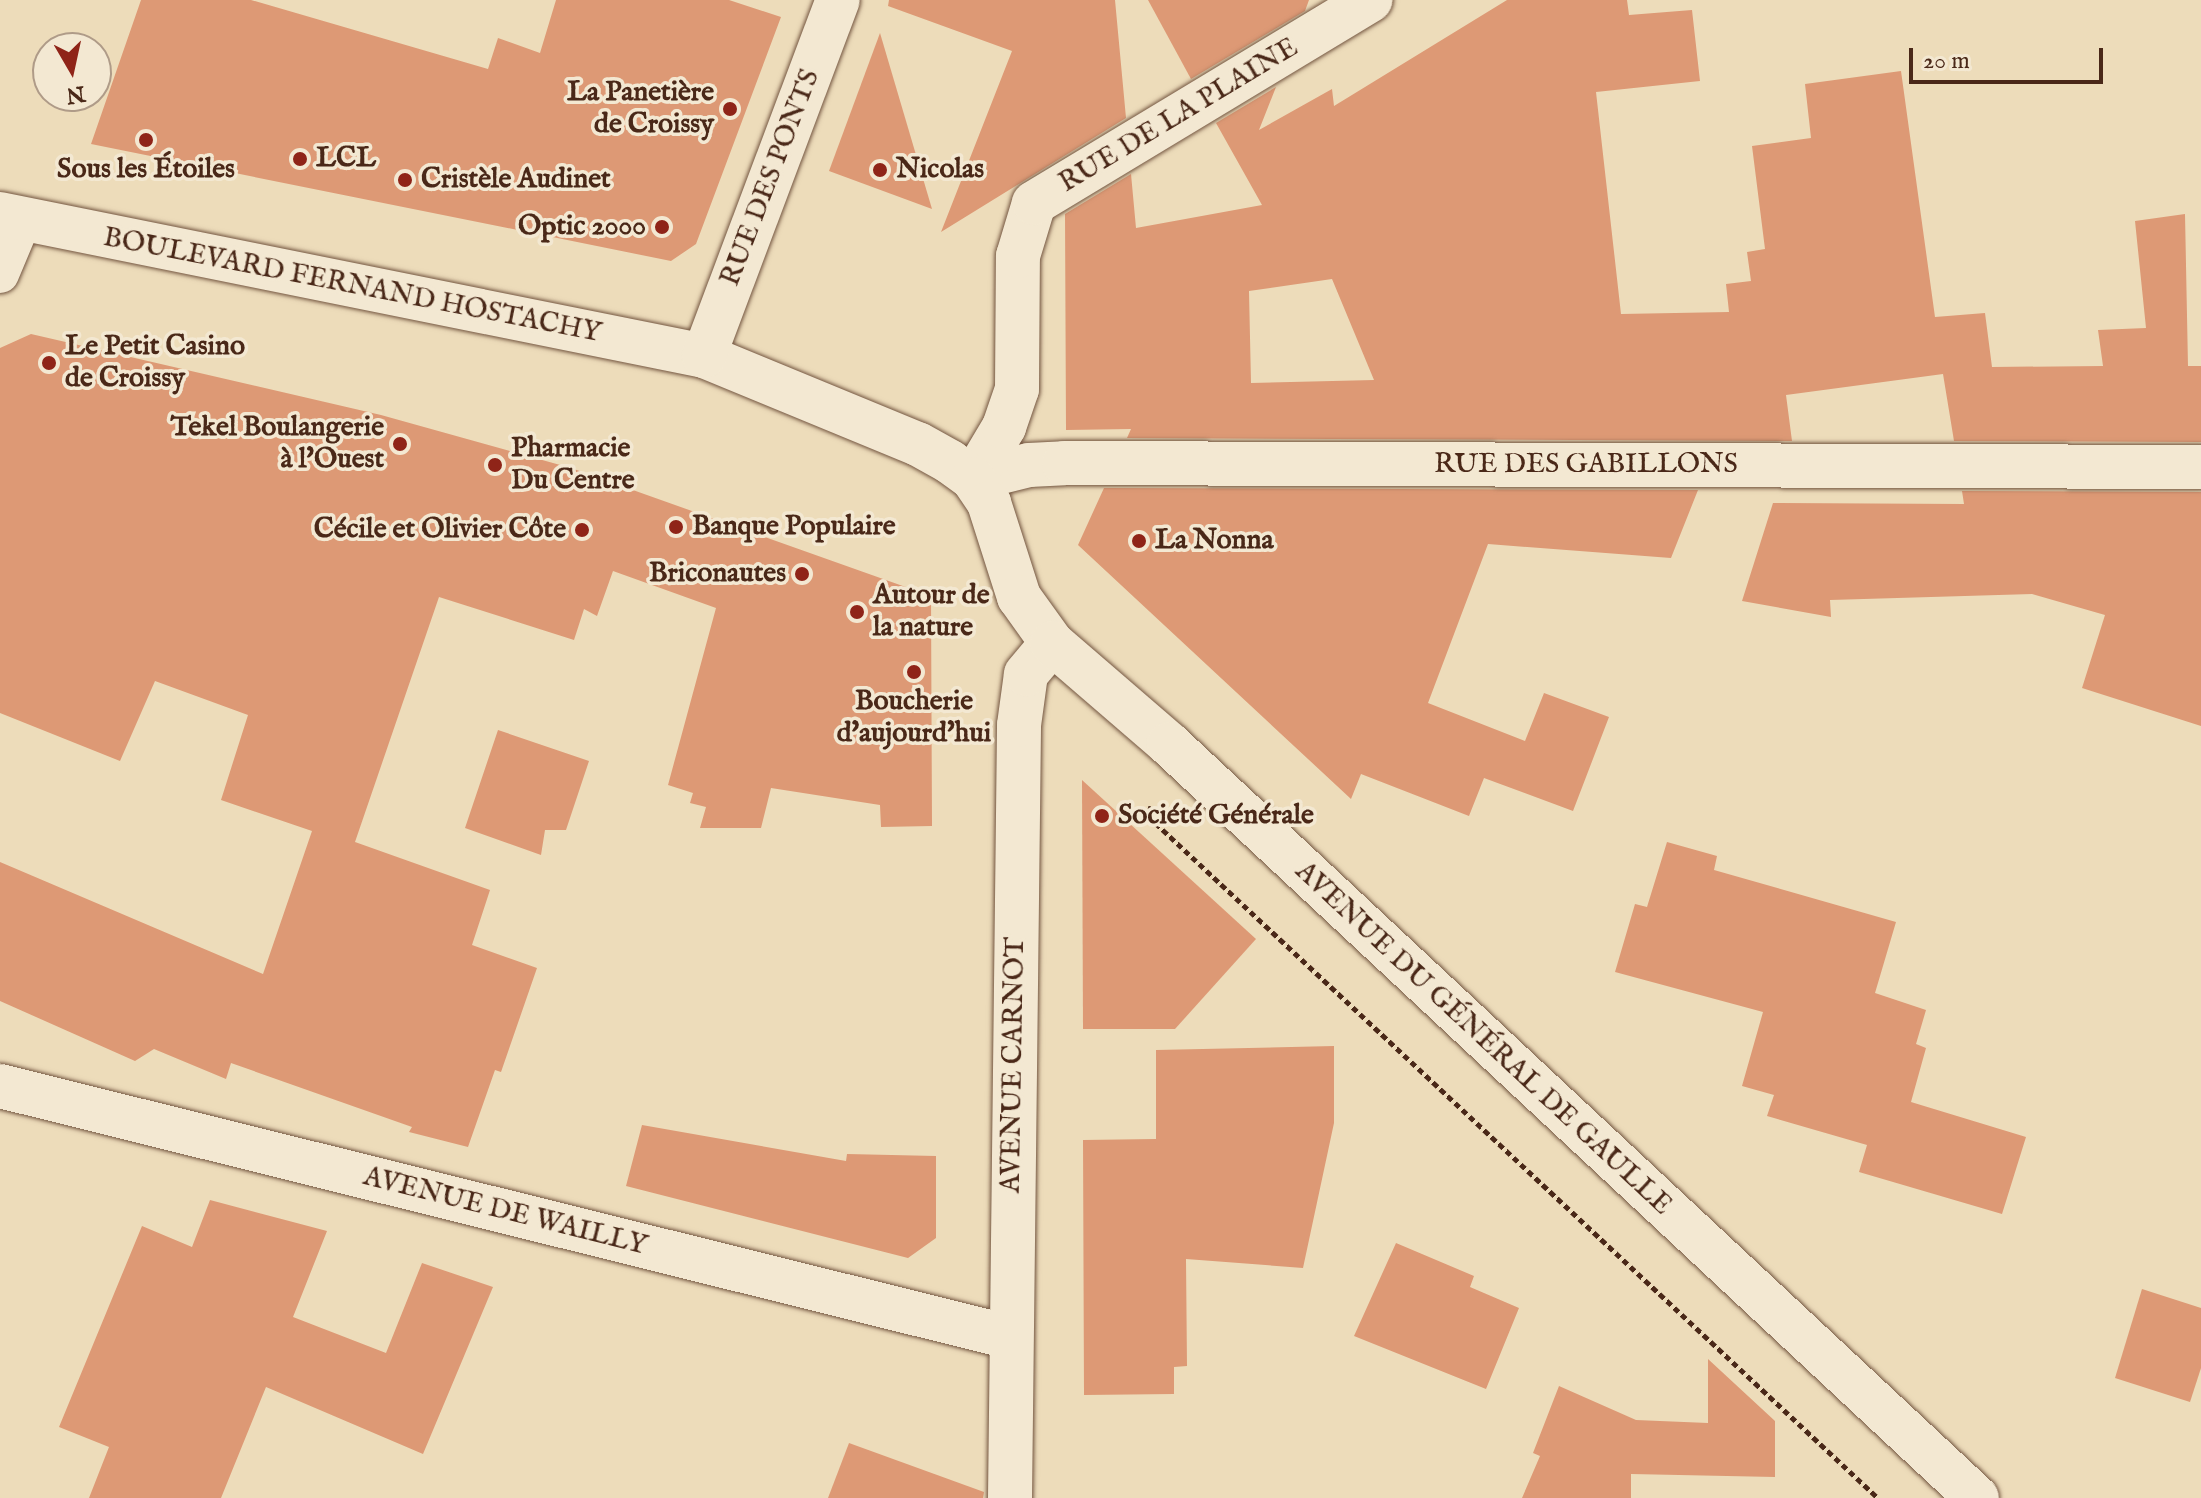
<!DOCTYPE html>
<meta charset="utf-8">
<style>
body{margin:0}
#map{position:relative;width:2201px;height:1498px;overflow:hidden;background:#eddcba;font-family:"IM FELL English",serif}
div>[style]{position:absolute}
.building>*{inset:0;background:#dd9975}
.path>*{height:5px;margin-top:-2.5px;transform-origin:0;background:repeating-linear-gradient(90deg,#4a2818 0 6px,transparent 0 10px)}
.roads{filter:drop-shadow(0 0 2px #735540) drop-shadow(0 0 2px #735540)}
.pedestrian>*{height:38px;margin:-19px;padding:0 19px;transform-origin:19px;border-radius:19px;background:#f3e8d2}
.minor>*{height:44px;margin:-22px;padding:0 22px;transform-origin:22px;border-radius:22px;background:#f3e8d2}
.secondary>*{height:44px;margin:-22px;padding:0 22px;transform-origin:22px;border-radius:22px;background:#f3e8d2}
.dots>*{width:22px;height:22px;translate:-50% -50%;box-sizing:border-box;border:4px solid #f3e8d2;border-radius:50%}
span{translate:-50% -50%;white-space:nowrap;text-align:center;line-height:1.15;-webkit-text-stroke:7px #f3e8d2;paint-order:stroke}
.poi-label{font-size:28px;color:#4a2818;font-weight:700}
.right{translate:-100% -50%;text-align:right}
.left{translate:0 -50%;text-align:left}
.street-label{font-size:28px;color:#4a2818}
.north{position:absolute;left:32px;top:32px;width:80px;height:80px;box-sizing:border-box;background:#f3e8d2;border:2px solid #af9b88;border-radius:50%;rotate:171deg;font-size:22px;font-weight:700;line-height:32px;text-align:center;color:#4a2818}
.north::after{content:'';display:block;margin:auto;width:28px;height:36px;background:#8f2418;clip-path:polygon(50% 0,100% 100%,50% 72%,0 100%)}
.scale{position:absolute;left:1909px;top:48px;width:194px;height:36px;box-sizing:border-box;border:4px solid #4a2818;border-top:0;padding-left:10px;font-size:24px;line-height:28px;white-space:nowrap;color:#4a2818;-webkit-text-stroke:6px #f3e8d2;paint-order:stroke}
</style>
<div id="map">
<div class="building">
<i style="clip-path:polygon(141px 0,251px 0,488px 69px,498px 38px,540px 53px,556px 0,729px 0,781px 17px,696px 244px,671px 261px,91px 144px)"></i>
<i style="clip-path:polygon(889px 0,1115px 0,1126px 118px,941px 232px,1012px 51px,888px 6px)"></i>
<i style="clip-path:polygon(1148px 0,1309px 0,1305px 11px,1191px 79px)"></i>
<i style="clip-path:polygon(evenodd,1507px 0,1627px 0,1629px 15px,1692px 10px,1700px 81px,1596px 92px,1621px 314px,1729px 312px,1726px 284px,1751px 281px,1747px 252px,1765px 249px,1752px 146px,1811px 138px,1805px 84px,1901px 71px,1935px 317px,1985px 313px,1992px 367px,2103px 366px,2098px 330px,2146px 328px,2135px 221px,2185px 214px,2188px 366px,2201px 366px,2201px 442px,1954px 441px,1943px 374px,1786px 395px,1792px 441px,1127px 438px,1131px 429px,1066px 430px,1065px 214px,1131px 174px,1136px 228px,1262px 205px,1216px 123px,1276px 87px,1259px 130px,1332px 89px,1334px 106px,1507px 0,1332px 279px,1374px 380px,1251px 383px,1249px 291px,1332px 279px)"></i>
<i style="clip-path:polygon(880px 33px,932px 209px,829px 171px)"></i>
<i style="clip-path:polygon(31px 334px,381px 415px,571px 468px,931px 596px,932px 826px,881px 827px,880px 805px,771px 788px,761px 828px,700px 828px,706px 807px,690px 803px,693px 793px,668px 785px,716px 608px,613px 571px,597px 616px,584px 609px,574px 640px,439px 597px,355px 842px,490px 890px,472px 945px,537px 968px,501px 1072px,495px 1070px,468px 1147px,409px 1132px,412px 1127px,231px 1063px,226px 1079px,154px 1049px,135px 1061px,0 1001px,0 862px,263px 974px,312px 831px,221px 800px,248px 715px,155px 681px,120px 761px,0 713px,0 348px)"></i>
<i style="clip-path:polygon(1104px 488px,1698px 490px,1671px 558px,1488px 544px,1428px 703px,1525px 741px,1544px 693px,1609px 717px,1573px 811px,1484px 778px,1469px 816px,1361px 774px,1351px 799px,1078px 545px)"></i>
<i style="clip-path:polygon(1962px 491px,2201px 492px,2201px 726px,2082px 688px,2105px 615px,2032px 594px,1830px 600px,1831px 617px,1742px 601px,1773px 503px,1964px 504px)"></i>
<i style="clip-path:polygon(498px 730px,589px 761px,566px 830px,545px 830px,541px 855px,465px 828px)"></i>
<i style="clip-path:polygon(1082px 780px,1256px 939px,1175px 1029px,1083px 1029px)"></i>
<i style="clip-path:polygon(1667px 842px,1717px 856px,1714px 870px,1896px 922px,1875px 993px,1926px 1010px,1916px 1044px,1926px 1048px,1911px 1102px,2026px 1137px,2002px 1214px,1859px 1172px,1867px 1145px,1767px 1116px,1774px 1095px,1742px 1086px,1763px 1012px,1615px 972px,1635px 904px,1647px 907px)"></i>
<i style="clip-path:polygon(1334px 1046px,1334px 1123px,1303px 1268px,1186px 1259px,1187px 1366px,1174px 1367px,1174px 1394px,1084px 1395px,1083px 1140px,1156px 1139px,1156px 1050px)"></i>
<i style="clip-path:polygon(642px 1125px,846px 1161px,847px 1154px,936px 1156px,936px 1238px,908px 1258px,626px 1186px)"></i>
<i style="clip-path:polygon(210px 1200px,327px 1231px,293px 1317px,386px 1353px,422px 1263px,493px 1287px,423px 1454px,266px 1387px,221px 1498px,89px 1498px,109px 1447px,59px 1427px,142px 1226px,192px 1247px)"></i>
<i style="clip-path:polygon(1396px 1243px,1474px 1276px,1470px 1287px,1519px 1308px,1486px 1389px,1354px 1336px)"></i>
<i style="clip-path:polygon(2142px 1289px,2201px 1308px,2201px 1368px,2190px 1402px,2115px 1378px)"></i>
<i style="clip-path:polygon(1708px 1359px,1775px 1421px,1775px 1477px,1631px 1474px,1631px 1498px,1522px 1498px,1540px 1456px,1533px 1453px,1559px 1386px,1636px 1420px,1708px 1423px)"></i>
<i style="clip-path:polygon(849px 1443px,984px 1492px,983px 1498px,828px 1498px)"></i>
</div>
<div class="path">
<i style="left:1151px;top:806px;width:10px;rotate:107deg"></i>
<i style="left:1148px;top:816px;width:999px;rotate:43.05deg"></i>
</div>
<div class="roads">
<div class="pedestrian">
<i style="left:0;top:274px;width:60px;rotate:-67.3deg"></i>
</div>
<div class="minor">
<i style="left:973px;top:479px;width:58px;rotate:-14deg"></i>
<i style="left:1029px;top:465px;width:35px;rotate:-3deg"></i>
<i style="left:1064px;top:463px;width:1137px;rotate:0.2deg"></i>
<i style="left:973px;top:479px;width:61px;rotate:-59.2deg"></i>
<i style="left:1004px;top:427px;width:40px;rotate:-71.1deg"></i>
<i style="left:1017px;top:389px;width:133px;rotate:-89.6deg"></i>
<i style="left:1018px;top:256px;width:55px;rotate:-73.2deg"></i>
<i style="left:1034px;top:203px;width:393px;rotate:-31.1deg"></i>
<i style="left:0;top:1086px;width:1041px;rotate:13.96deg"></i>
<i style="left:1010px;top:1498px;width:773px;rotate:-89.33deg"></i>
<i style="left:1019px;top:725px;width:51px;rotate:-82.2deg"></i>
<i style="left:1026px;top:674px;width:40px;rotate:-50deg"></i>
</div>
<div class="secondary">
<i style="left:0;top:214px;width:718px;rotate:11.4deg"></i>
<i style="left:704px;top:356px;width:231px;rotate:22.4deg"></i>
<i style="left:918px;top:444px;width:37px;rotate:29deg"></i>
<i style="left:950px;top:462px;width:29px;rotate:36deg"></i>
<i style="left:973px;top:479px;width:29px;rotate:56deg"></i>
<i style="left:989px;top:503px;width:99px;rotate:72.3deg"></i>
<i style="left:1019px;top:597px;width:57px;rotate:54.3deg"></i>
<i style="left:1052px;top:643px;width:155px;rotate:40.8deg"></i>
<i style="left:1169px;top:744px;width:1105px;rotate:43.02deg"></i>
<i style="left:704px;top:356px;width:380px;rotate:-69.4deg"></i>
</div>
</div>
<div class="dots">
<i style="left:730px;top:109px;background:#8f2418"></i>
<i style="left:146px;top:140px;background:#8f2418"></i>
<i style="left:300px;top:159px;background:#8f2418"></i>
<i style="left:880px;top:170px;background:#8f2418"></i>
<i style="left:405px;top:180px;background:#8f2418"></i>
<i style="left:662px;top:227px;background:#8f2418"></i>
<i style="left:49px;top:363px;background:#8f2418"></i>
<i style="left:400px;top:444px;background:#8f2418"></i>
<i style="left:495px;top:465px;background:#8f2418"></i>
<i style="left:676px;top:527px;background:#8f2418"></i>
<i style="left:582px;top:530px;background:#8f2418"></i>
<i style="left:1139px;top:541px;background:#8f2418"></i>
<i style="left:802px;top:574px;background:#8f2418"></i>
<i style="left:857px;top:612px;background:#8f2418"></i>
<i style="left:914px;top:672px;background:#8f2418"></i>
<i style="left:1102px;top:816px;background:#8f2418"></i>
</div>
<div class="poi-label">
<span class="right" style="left:714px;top:109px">La Panetière<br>de Croissy</span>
<span class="left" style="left:316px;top:159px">LCL</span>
<span style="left:146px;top:170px">Sous les Étoiles</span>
<span class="left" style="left:896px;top:170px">Nicolas</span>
<span class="left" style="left:421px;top:180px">Cristèle Audinet</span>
<span class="right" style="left:646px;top:227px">Optic 2000</span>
<span class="left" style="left:65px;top:363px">Le Petit Casino<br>de Croissy</span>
<span class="right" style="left:384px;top:444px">Tekel Boulangerie<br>à l'Ouest</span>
<span class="left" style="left:511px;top:465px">Pharmacie<br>Du Centre</span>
<span class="left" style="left:692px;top:527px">Banque Populaire</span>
<span class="right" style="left:566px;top:530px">Cécile et Olivier Côte</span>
<span class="left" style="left:1155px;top:541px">La Nonna</span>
<span class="right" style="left:786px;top:574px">Briconautes</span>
<span class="left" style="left:873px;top:612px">Autour de<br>la nature</span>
<span style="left:914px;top:718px">Boucherie<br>d'aujourd'hui</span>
<span class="left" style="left:1118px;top:816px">Société Générale</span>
</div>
<div class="street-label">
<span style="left:1179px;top:116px;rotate:-31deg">RUE DE LA PLAINE</span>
<span style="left:771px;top:178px;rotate:-69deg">RUE DES PONTS</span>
<span style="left:352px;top:286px;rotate:11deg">BOULEVARD FERNAND HOSTACHY</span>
<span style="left:1586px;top:465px">RUE DES GABILLONS</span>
<span style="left:1483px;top:1039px;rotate:43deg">AVENUE DU GÉNÉRAL DE GAULLE</span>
<span style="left:1014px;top:1065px;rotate:-89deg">AVENUE CARNOT</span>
<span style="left:505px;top:1212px;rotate:14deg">AVENUE DE WAILLY</span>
</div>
<div class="north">N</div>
<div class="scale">20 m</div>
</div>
